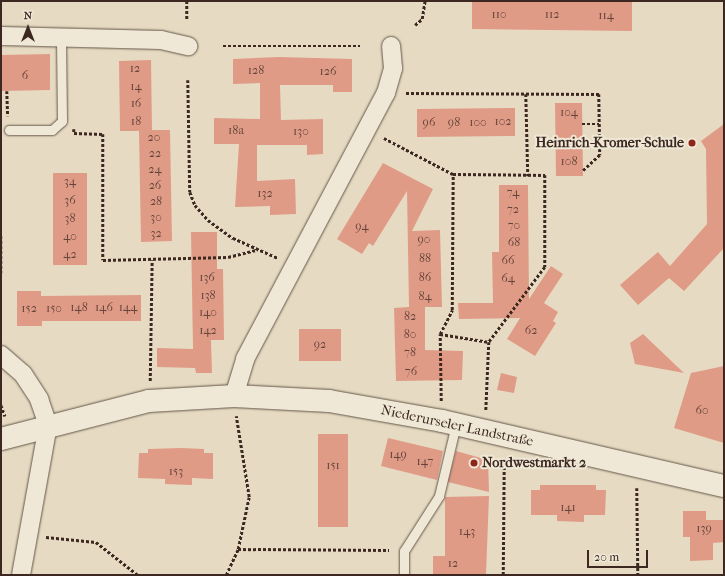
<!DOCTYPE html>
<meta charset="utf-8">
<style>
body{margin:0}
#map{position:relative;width:725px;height:576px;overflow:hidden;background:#e6dbc2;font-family:"IM FELL French Canon",serif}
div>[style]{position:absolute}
.building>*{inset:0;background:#e09b87}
.path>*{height:2.5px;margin-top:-1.25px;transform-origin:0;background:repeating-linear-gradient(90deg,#3c2820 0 3px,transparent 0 5px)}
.roads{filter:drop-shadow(0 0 1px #665548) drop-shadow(0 0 1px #665548)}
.service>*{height:9px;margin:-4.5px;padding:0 4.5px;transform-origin:4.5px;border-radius:4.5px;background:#efe8d7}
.minor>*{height:18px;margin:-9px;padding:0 9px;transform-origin:9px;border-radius:9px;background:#efe8d7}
.secondary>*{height:22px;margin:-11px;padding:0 11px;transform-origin:11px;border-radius:11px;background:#efe8d7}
.dots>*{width:11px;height:11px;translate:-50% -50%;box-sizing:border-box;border:2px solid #efe8d7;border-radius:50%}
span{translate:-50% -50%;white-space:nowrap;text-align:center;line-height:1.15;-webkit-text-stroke:4px #efe8d7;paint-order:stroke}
.number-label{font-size:12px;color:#65453a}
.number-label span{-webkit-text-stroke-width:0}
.poi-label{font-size:14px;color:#3c2820;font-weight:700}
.right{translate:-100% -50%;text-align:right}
.left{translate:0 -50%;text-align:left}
.street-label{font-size:14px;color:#3c2820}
.frame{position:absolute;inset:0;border:2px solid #3c2820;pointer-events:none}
.north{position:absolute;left:8px;top:8px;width:40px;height:40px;-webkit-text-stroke:3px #efe8d7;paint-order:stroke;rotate:0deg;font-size:11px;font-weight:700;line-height:16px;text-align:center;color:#3c2820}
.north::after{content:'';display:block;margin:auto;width:14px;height:18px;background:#3c2820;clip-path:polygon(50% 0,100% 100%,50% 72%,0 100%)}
.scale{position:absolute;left:587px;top:550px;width:61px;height:18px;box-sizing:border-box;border:2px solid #3c2820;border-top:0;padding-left:5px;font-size:12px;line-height:14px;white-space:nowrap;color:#3c2820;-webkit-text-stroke:3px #efe8d7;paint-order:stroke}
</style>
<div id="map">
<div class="building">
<i style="clip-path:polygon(472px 1px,632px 1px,632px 31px,472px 29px)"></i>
<i style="clip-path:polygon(50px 54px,50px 90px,1px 91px,1px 55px)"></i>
<i style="clip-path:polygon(279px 57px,352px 59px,352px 92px,333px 92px,333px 85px,280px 85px,281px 120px,323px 119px,323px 154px,307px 155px,307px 145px,257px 145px,257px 181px,295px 179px,296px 214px,270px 215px,270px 206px,235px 207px,239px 144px,214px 144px,214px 118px,260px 119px,260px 83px,233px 84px,233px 59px)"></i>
<i style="clip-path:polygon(151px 60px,152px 130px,170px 130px,172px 241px,141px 242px,139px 131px,120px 131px,119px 61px)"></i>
<i style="clip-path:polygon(555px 103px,582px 103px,583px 176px,556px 176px)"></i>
<i style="clip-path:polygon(515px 108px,515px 136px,417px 137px,417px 109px)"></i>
<i style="clip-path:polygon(724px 124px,724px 248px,684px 291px,669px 278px,638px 305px,620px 285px,658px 252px,670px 266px,707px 224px,706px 149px,701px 141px)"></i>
<i style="clip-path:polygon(383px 163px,433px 189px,412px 231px,440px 230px,442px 307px,425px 307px,425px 350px,463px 351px,462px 380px,396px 381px,394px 308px,409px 307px,407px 191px,373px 246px,369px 243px,362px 254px,337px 239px)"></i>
<i style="clip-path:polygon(53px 173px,87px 173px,87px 265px,53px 265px)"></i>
<i style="clip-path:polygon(499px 185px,528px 185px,529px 299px,551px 266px,563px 274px,544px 303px,558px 312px,553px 321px,556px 323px,535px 356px,507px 339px,520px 318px,459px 319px,458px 303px,493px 303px,492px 252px,499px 252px)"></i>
<i style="clip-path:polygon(191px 232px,217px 232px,217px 269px,223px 269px,224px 340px,211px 340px,212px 373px,196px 373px,195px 368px,157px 367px,157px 348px,193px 349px)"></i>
<i style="clip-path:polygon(17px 291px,41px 291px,41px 296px,141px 295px,141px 321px,42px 321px,42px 326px,17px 326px)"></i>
<i style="clip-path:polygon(299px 329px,341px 329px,341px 361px,299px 361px)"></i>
<i style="clip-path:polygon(643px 334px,684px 373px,635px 364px,630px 343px)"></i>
<i style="clip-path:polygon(724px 366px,724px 443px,674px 428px,691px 373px)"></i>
<i style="clip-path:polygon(501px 373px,517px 377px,514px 393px,497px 390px)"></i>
<i style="clip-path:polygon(318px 434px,348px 434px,348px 527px,318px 527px)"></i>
<i style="clip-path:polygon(388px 438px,443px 451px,437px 480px,381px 466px)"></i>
<i style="clip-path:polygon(181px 448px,204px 449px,204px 453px,213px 453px,213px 479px,192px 478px,192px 485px,165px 484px,165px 479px,138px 478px,139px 453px,148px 453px,148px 449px)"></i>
<i style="clip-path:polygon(456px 451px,488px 460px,489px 492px,448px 482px)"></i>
<i style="clip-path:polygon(540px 485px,596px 485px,596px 490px,606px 490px,605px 515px,584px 515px,584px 522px,557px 521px,557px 515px,531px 515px,531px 490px,540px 490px)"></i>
<i style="clip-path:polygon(489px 496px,486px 575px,433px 575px,433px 556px,445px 556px,445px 497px)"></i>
<i style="clip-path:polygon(683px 511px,706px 511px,706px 520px,724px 520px,724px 542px,713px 543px,713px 560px,690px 561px,690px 537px,683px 537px)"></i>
</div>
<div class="path">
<i style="left:187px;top:1px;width:19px;rotate:90deg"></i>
<i style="left:415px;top:25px;width:9px;rotate:-41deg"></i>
<i style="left:422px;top:19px;width:18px;rotate:-81deg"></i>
<i style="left:223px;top:46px;width:137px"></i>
<i style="left:188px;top:80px;width:112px;rotate:89deg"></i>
<i style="left:190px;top:192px;width:14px;rotate:69deg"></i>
<i style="left:195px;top:205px;width:20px;rotate:49deg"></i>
<i style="left:208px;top:220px;width:31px;rotate:36deg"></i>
<i style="left:233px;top:238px;width:49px;rotate:24deg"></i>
<i style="left:7px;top:91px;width:25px;rotate:88deg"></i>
<i style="left:406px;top:93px;width:193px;rotate:0.3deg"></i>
<i style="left:599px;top:94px;width:61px;rotate:89.1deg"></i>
<i style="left:600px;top:155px;width:23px;rotate:137deg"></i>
<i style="left:526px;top:94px;width:82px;rotate:88.6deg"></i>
<i style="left:582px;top:124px;width:17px"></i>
<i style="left:74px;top:129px;width:4px;rotate:90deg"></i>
<i style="left:74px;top:133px;width:29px;rotate:2deg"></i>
<i style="left:103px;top:134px;width:126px;rotate:90deg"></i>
<i style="left:103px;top:260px;width:125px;rotate:-1.4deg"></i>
<i style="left:228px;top:257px;width:30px;rotate:-14deg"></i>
<i style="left:384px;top:138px;width:78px;rotate:27.6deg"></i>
<i style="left:453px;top:174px;width:92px;rotate:0.6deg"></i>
<i style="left:545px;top:175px;width:92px;rotate:90deg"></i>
<i style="left:545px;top:267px;width:94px;rotate:126.7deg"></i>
<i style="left:489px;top:342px;width:68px;rotate:92.5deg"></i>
<i style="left:583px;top:148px;width:17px"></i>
<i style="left:1px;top:236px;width:37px;rotate:90deg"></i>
<i style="left:440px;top:334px;width:50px;rotate:9.3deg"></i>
<i style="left:150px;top:381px;width:121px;rotate:-89.1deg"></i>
<i style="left:441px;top:401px;width:67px;rotate:-90.9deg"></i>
<i style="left:440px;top:334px;width:27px;rotate:-63deg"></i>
<i style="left:452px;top:310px;width:136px;rotate:-89.6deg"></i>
<i style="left:1px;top:405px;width:12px;rotate:70deg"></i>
<i style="left:637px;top:488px;width:87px;rotate:89.3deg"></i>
<i style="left:46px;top:537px;width:50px;rotate:5.7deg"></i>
<i style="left:96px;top:542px;width:53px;rotate:38.2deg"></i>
<i style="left:238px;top:549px;width:151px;rotate:0.4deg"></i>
<i style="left:226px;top:575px;width:29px;rotate:-65deg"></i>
<i style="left:238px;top:549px;width:53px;rotate:-78.1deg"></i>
<i style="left:249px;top:497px;width:82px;rotate:-99.1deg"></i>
<i style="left:503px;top:575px;width:117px;rotate:-89.5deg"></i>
</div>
<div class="roads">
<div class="service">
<i style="left:9px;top:130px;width:43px"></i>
<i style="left:52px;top:130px;width:13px;rotate:-42deg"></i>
<i style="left:62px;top:121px;width:82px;rotate:-90.7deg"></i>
<i style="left:404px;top:575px;width:24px;rotate:-90deg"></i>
<i style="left:404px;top:551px;width:65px;rotate:-57.5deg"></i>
<i style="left:439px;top:496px;width:74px;rotate:-76.7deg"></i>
</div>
<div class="minor">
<i style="left:1px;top:36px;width:160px;rotate:1.4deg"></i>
<i style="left:161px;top:40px;width:28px;rotate:13deg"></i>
<i style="left:1px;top:355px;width:29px;rotate:41deg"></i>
<i style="left:23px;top:374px;width:30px;rotate:57deg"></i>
<i style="left:39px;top:399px;width:28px;rotate:71deg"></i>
<i style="left:48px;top:425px;width:152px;rotate:100.2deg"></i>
<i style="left:234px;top:396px;width:39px;rotate:-73deg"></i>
<i style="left:245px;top:359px;width:301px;rotate:-62.1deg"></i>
<i style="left:386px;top:93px;width:26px;rotate:-74deg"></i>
<i style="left:393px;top:68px;width:22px;rotate:-95deg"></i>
</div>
<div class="secondary">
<i style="left:1px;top:439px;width:153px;rotate:-14.4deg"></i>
<i style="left:149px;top:401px;width:85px;rotate:-3.4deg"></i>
<i style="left:234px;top:396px;width:95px;rotate:3deg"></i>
<i style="left:329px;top:401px;width:115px;rotate:10deg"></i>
<i style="left:442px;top:421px;width:289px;rotate:13deg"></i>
</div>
</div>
<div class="dots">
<i style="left:692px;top:143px;background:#8f2418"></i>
<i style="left:474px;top:463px;background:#8f2418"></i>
</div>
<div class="number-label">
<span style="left:499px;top:15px">110</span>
<span style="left:552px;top:15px">112</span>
<span style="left:606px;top:16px">114</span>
<span style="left:135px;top:69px">12</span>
<span style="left:256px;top:71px">128</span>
<span style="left:328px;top:72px">126</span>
<span style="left:25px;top:76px">6</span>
<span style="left:136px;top:87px">14</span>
<span style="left:136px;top:104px">16</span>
<span style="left:569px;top:113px">104</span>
<span style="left:136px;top:122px">18</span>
<span style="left:503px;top:122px">102</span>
<span style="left:429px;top:123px">96</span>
<span style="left:454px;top:123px">98</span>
<span style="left:478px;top:123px">100</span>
<span style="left:236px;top:131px">18a</span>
<span style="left:301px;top:132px">130</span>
<span style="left:154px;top:138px">20</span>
<span style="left:155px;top:154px">22</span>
<span style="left:569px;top:162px">108</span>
<span style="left:155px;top:170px">24</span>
<span style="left:70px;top:182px">34</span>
<span style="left:155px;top:186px">26</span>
<span style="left:513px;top:193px">74</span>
<span style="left:265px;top:194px">132</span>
<span style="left:70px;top:201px">36</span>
<span style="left:156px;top:202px">28</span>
<span style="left:513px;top:210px">72</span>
<span style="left:156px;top:218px">30</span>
<span style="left:70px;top:219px">38</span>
<span style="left:514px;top:226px">70</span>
<span style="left:362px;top:227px">94</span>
<span style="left:156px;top:234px">32</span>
<span style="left:70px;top:237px">40</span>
<span style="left:424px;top:240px">90</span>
<span style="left:514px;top:243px">68</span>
<span style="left:70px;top:255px">42</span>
<span style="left:425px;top:259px">88</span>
<span style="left:508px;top:261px">66</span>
<span style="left:207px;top:278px">136</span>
<span style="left:425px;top:278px">86</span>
<span style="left:508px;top:279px">64</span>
<span style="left:208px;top:296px">138</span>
<span style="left:425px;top:297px">84</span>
<span style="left:79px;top:308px">148</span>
<span style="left:104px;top:308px">146</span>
<span style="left:128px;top:308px">144</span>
<span style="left:29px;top:309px">152</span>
<span style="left:54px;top:309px">150</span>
<span style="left:208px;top:313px">140</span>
<span style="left:410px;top:317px">82</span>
<span style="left:208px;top:331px">142</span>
<span style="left:531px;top:331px">62</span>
<span style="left:410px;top:335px">80</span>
<span style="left:320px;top:345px">92</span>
<span style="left:410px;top:353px">78</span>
<span style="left:411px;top:372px">76</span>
<span style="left:702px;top:411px">60</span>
<span style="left:398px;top:455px">149</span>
<span style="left:425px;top:462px">147</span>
<span style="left:333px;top:466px">151</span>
<span style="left:176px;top:472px">153</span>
<span style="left:568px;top:508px">141</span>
<span style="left:704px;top:529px">139</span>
<span style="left:467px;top:532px">143</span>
<span style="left:453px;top:564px">12</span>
</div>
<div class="poi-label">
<span class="right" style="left:684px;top:143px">Heinrich-Kromer-Schule</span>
<span class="left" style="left:482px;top:463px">Nordwestmarkt 2</span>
</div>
<div class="street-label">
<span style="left:457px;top:426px;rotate:12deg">Niederurseler Landstraße</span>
</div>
<div class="frame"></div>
<div class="north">N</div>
<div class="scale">20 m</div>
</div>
